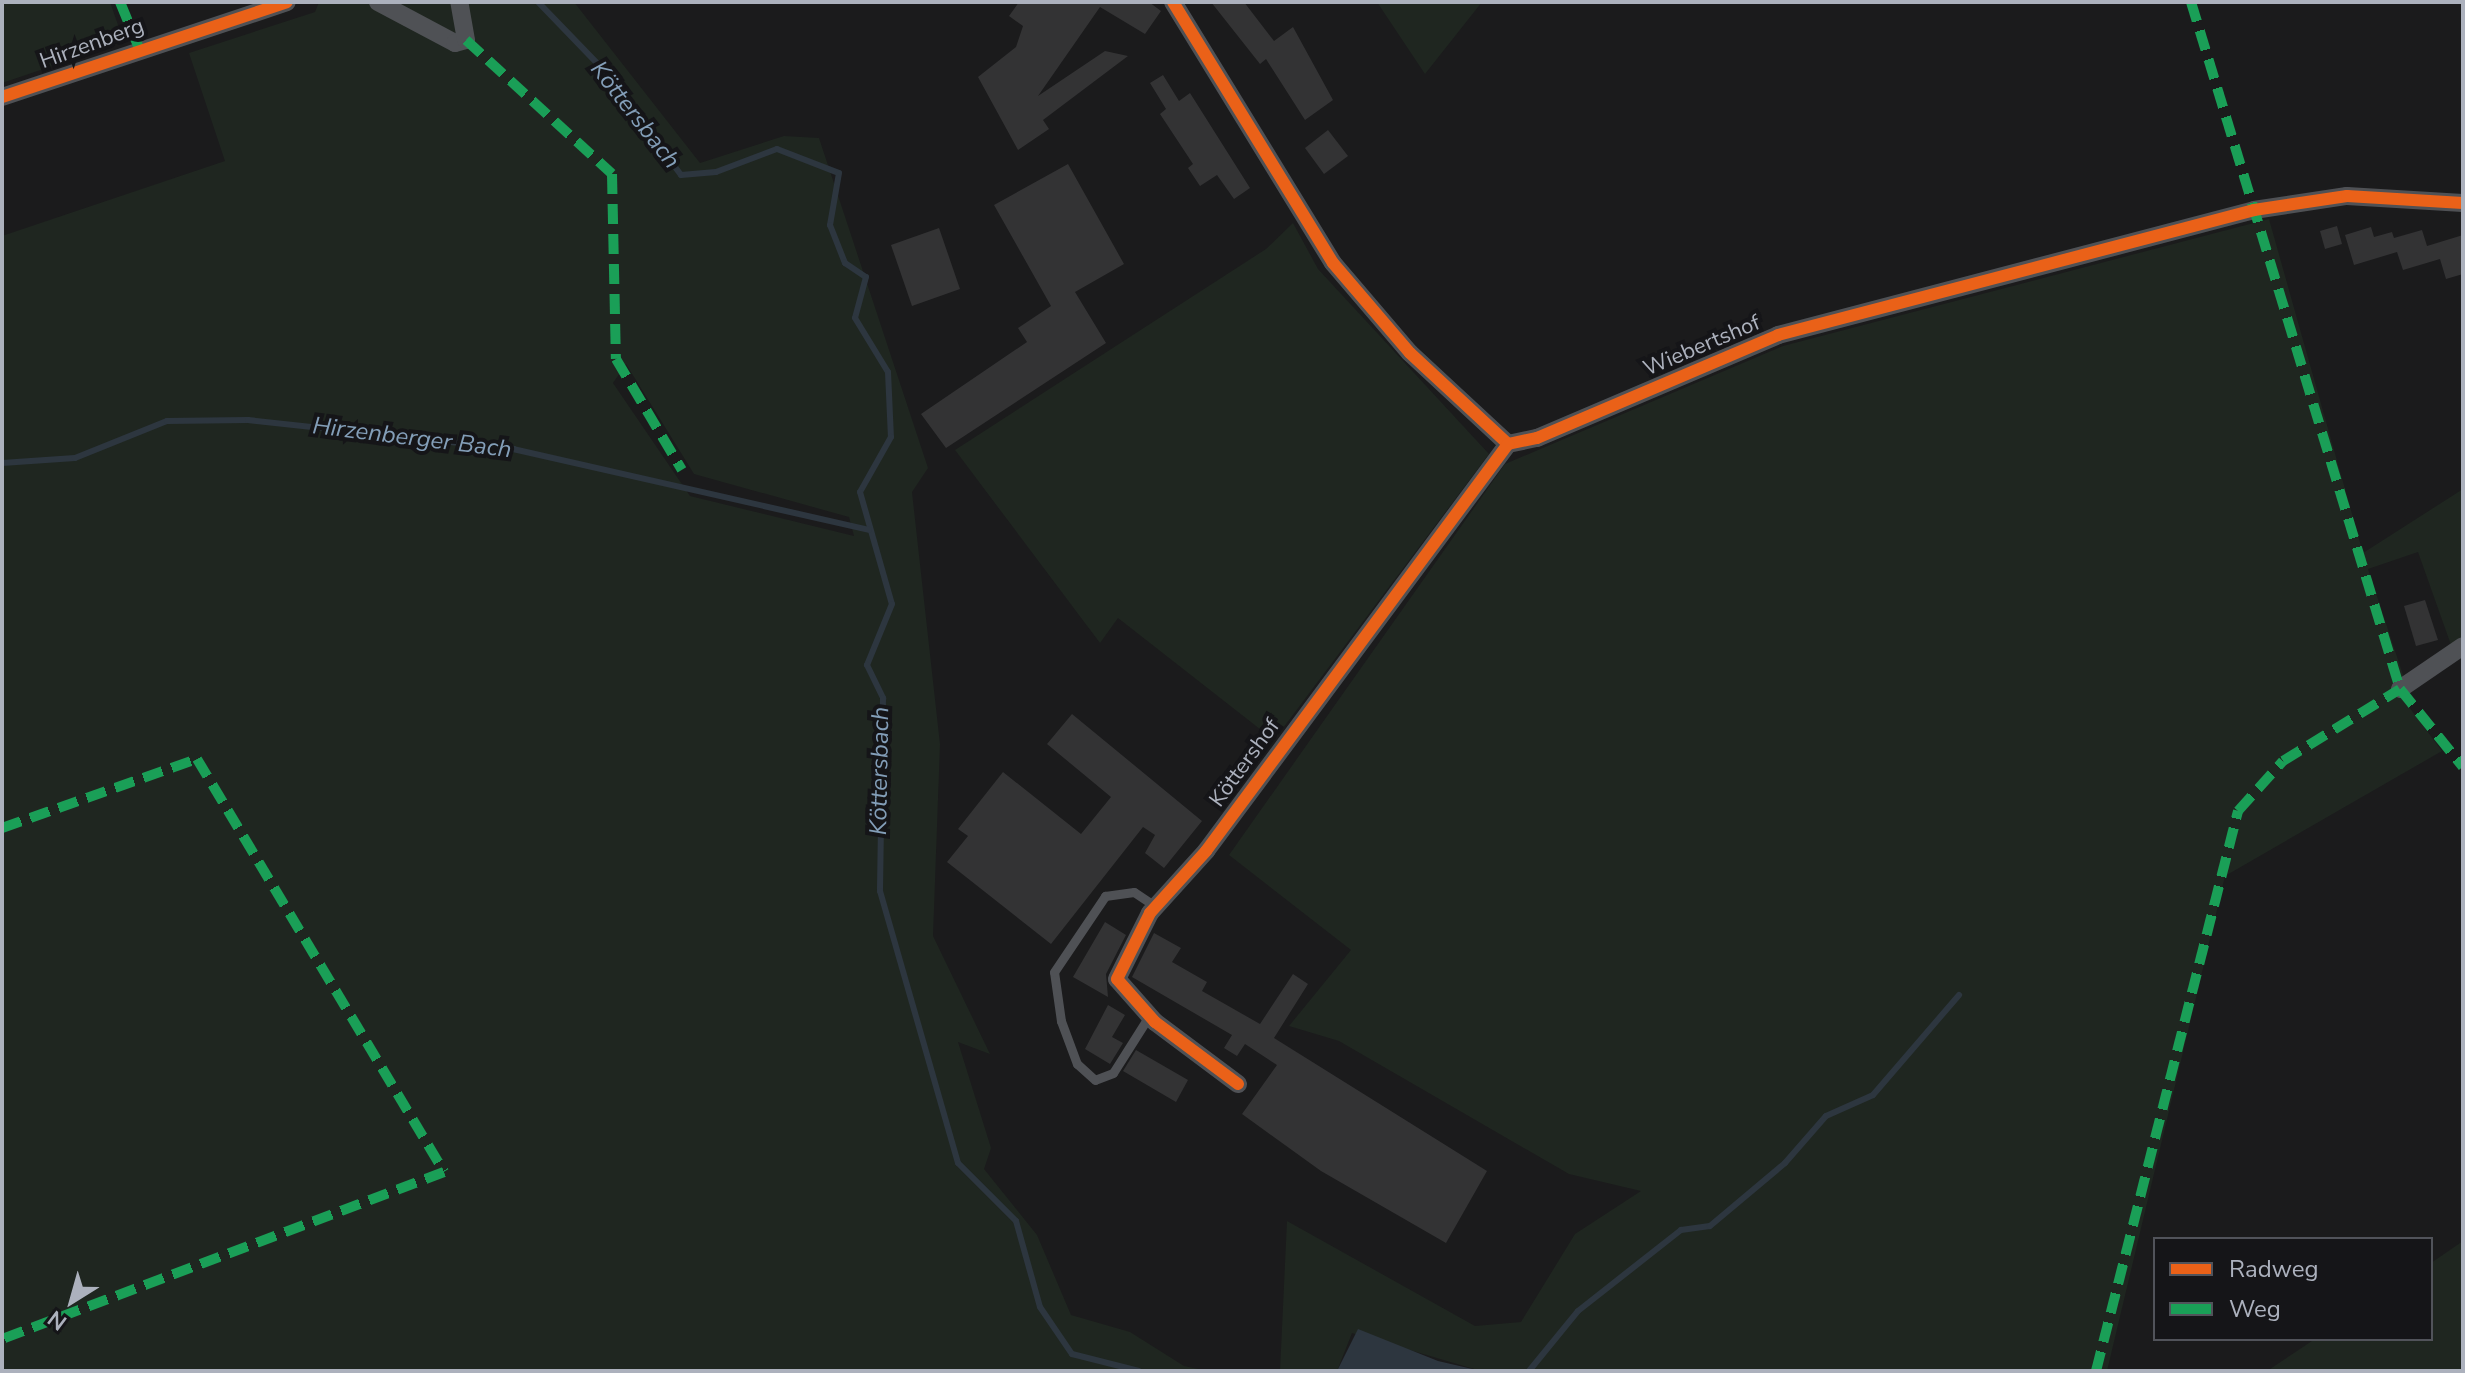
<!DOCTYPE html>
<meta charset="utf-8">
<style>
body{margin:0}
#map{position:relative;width:2465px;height:1373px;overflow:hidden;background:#1b1b1c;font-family:"Nunito Sans",sans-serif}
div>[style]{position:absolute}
.green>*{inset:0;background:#1f2620}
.water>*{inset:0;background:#2d363f}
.stream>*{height:6px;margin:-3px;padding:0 3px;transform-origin:3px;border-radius:3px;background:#2d363f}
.building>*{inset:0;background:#333334}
.lane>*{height:9px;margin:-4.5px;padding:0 4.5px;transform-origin:4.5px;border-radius:4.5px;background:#4f5155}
.street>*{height:18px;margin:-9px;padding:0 9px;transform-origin:9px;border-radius:9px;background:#4f5155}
.quiet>*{height:10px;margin-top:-5px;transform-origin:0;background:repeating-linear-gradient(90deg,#1a9f57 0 20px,transparent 0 30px)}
.cycleway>*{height:12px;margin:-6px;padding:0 6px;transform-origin:6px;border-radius:6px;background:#ea6118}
span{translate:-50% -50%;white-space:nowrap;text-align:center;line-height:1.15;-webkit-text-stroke:8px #151518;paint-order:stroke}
.street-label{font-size:22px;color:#acb1bd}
.water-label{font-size:24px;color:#839eb8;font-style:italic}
.frame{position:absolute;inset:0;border:4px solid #acb1bd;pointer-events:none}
.legend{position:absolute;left:2153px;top:1237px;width:280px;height:104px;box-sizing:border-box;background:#151518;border:2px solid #51535a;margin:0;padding:10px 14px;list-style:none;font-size:24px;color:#acb1bd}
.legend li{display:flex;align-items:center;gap:16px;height:40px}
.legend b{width:40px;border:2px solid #51535a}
.north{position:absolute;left:32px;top:1261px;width:80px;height:80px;-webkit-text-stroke:6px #151518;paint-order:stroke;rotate:217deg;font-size:22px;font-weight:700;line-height:32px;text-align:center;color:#acb1bd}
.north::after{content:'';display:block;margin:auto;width:28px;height:36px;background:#acb1bd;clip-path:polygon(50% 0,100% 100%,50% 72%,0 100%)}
</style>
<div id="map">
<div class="green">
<i style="clip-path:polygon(2px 2px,110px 2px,124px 42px,2px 83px)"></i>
<i style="clip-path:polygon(evenodd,319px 2px,574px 2px,700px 163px,784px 136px,819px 138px,928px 468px,912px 492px,940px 744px,933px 936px,990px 1054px,958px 1042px,991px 1148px,984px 1169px,1037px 1235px,1071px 1315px,1130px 1332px,1184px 1366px,1208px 1371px,2px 1371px,2px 236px,225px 161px,189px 53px,315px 12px,319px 2px,626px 364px,694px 474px,849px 517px,854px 536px,690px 496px,613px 383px,626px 364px)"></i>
<i style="clip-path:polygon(1377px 2px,1482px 2px,1425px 74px)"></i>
<i style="clip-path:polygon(2269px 219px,2363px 553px,2463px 489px,2463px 637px,2451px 645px,2418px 552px,2368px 569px,2410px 696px,2403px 699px,2442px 751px,2225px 876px,2107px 1371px,1481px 1371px,1352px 1333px,1337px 1371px,1280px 1371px,1287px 1221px,1475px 1326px,1521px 1322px,1575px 1234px,1641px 1191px,1569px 1174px,1339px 1041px,1289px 1026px,1351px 950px,1229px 855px,1505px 464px,1783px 346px)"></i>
<i style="clip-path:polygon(1293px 223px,1318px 269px,1489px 454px,1274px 740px,1118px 618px,1100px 643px,955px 450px,1266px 249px)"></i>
<i style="clip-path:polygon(2463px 1241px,2463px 1371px,2267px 1371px,2315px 1339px,2431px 1339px,2431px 1263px)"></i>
</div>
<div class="water">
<i style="clip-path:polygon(1358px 1329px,1438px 1361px,1481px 1371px,1337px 1371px)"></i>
</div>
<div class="stream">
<i style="left:538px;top:2px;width:85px;rotate:46deg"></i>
<i style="left:597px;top:63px;width:140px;rotate:53.1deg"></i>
<i style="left:681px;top:175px;width:35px;rotate:-5deg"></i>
<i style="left:716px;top:172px;width:65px;rotate:-20.7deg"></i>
<i style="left:777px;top:149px;width:66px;rotate:21.2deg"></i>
<i style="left:839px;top:173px;width:53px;rotate:99.8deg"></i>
<i style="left:830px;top:225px;width:41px;rotate:68.5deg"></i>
<i style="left:845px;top:263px;width:25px;rotate:34deg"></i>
<i style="left:866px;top:277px;width:42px;rotate:105deg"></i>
<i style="left:855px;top:318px;width:63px;rotate:58.6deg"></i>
<i style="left:888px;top:372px;width:65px;rotate:87.4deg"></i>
<i style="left:891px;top:437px;width:63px;rotate:119.4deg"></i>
<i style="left:860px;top:492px;width:116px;rotate:74.1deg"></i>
<i style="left:892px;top:604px;width:66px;rotate:112.3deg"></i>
<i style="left:867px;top:665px;width:37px;rotate:64deg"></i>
<i style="left:883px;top:698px;width:193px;rotate:90.9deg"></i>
<i style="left:880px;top:891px;width:283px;rotate:74deg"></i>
<i style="left:958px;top:1163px;width:82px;rotate:45deg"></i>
<i style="left:1016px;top:1221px;width:89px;rotate:74.4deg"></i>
<i style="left:1040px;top:1307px;width:57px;rotate:55.8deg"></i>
<i style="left:1072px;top:1354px;width:69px;rotate:14.2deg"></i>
<i style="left:2px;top:463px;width:73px;rotate:-3.9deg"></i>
<i style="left:75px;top:458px;width:99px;rotate:-21.9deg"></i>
<i style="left:167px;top:421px;width:81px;rotate:-0.7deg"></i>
<i style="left:248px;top:420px;width:267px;rotate:6.2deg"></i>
<i style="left:513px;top:449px;width:365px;rotate:12.8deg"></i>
<i style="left:1529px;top:1371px;width:77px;rotate:-50.8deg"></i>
<i style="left:1578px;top:1311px;width:131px;rotate:-38.2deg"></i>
<i style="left:1681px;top:1230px;width:29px;rotate:-8deg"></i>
<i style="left:1710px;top:1226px;width:98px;rotate:-40deg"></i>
<i style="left:1785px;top:1163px;width:62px;rotate:-48.9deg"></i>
<i style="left:1826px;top:1116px;width:51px;rotate:-24.1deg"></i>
<i style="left:1873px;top:1095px;width:132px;rotate:-49.3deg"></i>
</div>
<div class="building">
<i style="clip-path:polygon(1019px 2px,1149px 2px,1161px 11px,1145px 34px,1100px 7px,1038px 96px,1105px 51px,1128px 56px,1043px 120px,1049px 129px,1018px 150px,978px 77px,1016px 47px,1023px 26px,1009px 16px)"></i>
<i style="clip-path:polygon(1211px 2px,1244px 2px,1274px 41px,1293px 27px,1333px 100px,1305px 120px,1266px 59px,1260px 64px)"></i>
<i style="clip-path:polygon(1163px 75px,1179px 101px,1190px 93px,1250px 188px,1234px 199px,1217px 175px,1200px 186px,1188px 168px,1193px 164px,1160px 114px,1166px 109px,1150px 83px)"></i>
<i style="clip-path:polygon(1328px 130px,1348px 156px,1324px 174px,1305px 148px)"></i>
<i style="clip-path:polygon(1068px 164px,1124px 264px,1075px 292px,1106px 343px,946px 448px,921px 414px,1027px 342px,1018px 328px,1051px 306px,994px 205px)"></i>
<i style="clip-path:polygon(2337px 226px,2342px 244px,2325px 249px,2320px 231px)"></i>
<i style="clip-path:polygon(2371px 227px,2374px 237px,2392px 232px,2394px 238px,2422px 230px,2427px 246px,2463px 235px,2463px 274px,2446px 279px,2440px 259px,2403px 270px,2397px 252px,2354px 265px,2345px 235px)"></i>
<i style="clip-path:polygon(939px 228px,960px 289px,912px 306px,891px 245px)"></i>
<i style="clip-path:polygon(2425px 600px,2438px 640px,2416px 646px,2404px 606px)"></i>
<i style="clip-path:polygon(1072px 714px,1202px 821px,1164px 868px,1145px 853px,1155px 835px,1143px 827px,1051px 944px,947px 862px,968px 836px,958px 829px,1003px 772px,1081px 834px,1111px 797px,1047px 744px)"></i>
<i style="clip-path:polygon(1105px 922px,1126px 935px,1106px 974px,1108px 997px,1073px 977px)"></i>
<i style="clip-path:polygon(1154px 933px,1181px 948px,1172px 962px,1207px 982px,1202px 991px,1260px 1024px,1293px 974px,1308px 984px,1274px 1038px,1487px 1171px,1446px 1243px,1321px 1171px,1242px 1114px,1277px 1065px,1245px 1044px,1237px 1056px,1224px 1048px,1232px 1035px,1132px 977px)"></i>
<i style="clip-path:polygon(1108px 1005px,1125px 1015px,1112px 1037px,1123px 1043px,1110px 1064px,1085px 1049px)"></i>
<i style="clip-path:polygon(1136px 1050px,1188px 1080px,1176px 1102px,1123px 1071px)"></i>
</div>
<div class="lane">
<i style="left:1149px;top:1016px;width:67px;rotate:122.3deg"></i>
<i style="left:1113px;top:1073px;width:19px;rotate:159deg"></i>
<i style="left:1095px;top:1080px;width:24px;rotate:-138deg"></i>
<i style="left:1077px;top:1064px;width:46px;rotate:-110.4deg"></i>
<i style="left:1061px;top:1021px;width:49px;rotate:-98.1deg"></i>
<i style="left:1054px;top:972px;width:92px;rotate:-56.1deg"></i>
<i style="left:1105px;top:896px;width:29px;rotate:-8deg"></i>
<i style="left:1134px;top:892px;width:27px;rotate:34deg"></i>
</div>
<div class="street">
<i style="left:378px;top:2px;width:87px;rotate:28deg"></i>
<i style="left:455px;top:43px;width:11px;rotate:-15deg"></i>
<i style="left:466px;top:40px;width:39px;rotate:-100deg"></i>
<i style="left:1173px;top:2px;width:306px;rotate:58.5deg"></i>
<i style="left:1333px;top:263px;width:118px;rotate:49.5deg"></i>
<i style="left:1410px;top:353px;width:134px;rotate:42.9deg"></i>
<i style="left:1508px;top:444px;width:30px;rotate:-12deg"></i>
<i style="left:1537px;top:438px;width:262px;rotate:-23.1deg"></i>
<i style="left:1778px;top:335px;width:492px;rotate:-14.7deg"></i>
<i style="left:2254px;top:210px;width:94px;rotate:-8.6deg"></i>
<i style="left:2347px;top:196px;width:116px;rotate:3.5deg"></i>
<i style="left:2px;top:97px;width:300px;rotate:-18.4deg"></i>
<i style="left:2400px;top:689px;width:76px;rotate:-34.3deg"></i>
<i style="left:1238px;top:1084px;width:104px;rotate:-143.2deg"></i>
<i style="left:1155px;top:1022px;width:57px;rotate:-131.5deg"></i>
<i style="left:1117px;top:979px;width:74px;rotate:-63.4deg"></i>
<i style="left:1150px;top:913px;width:84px;rotate:-47.9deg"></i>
<i style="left:1206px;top:851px;width:507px;rotate:-53.42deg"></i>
</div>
<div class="quiet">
<i style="left:120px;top:2px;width:50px;rotate:67.6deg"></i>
<i style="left:2191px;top:2px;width:718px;rotate:73.08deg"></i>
<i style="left:2400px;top:689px;width:100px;rotate:51.1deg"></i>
<i style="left:466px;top:40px;width:198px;rotate:42.5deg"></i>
<i style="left:612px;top:174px;width:185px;rotate:88.8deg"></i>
<i style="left:616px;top:359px;width:129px;rotate:59.3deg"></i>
<i style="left:2px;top:828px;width:207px;rotate:-19.5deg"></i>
<i style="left:197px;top:759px;width:481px;rotate:59.1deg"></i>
<i style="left:444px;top:1172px;width:472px;rotate:159.3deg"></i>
<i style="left:2096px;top:1371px;width:578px;rotate:-75.77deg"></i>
<i style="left:2238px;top:811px;width:67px;rotate:-48deg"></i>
<i style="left:2283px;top:761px;width:137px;rotate:-31.6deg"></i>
</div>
<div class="cycleway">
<i style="left:1173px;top:2px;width:306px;rotate:58.5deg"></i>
<i style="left:1333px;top:263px;width:118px;rotate:49.5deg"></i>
<i style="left:1410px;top:353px;width:134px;rotate:42.9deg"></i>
<i style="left:1508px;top:444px;width:30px;rotate:-12deg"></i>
<i style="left:1537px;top:438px;width:262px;rotate:-23.1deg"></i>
<i style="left:1778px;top:335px;width:492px;rotate:-14.7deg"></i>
<i style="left:2254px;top:210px;width:94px;rotate:-8.6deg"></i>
<i style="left:2347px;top:196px;width:116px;rotate:3.5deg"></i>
<i style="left:2px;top:97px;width:300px;rotate:-18.4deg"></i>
<i style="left:1238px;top:1084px;width:104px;rotate:-143.2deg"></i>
<i style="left:1155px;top:1022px;width:57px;rotate:-131.5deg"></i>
<i style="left:1117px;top:979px;width:74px;rotate:-63.4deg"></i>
<i style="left:1150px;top:913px;width:84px;rotate:-47.9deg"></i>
<i style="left:1206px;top:851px;width:507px;rotate:-53.42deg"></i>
</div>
<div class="street-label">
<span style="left:92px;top:44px;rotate:-20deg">Hirzenberg</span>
<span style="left:1702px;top:346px;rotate:-23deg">Wiebertshof</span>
<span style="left:1245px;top:763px;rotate:-54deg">Köttershof</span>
</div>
<div class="water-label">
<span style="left:635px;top:115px;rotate:52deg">Köttersbach</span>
<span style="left:412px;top:438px;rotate:7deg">Hirzenberger Bach</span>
<span style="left:880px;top:771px;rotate:-89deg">Köttersbach</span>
</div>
<div class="frame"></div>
<ul class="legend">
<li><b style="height:10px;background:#ea6118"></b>Radweg</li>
<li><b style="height:10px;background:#1a9f57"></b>Weg</li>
</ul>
<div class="north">N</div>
</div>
